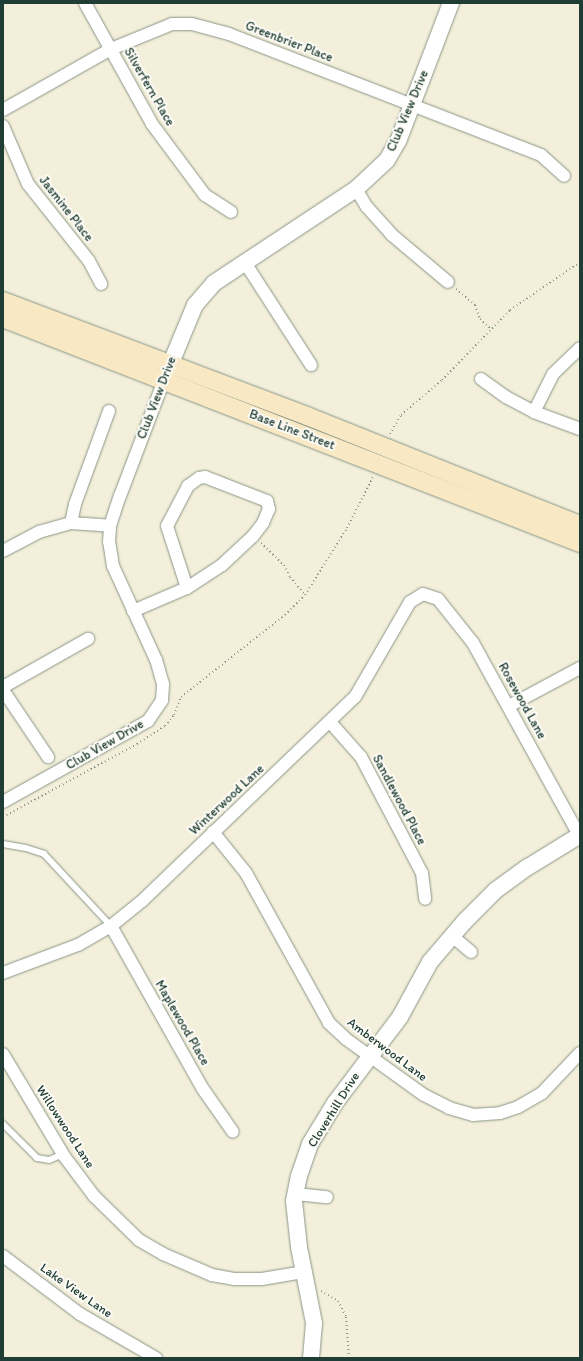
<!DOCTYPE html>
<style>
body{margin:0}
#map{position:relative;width:583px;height:1361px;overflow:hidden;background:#f3efda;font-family:Itim,sans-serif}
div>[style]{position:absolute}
.path>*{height:2px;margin-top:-1px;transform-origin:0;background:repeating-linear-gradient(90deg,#899687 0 1px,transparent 0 4px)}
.roads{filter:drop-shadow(0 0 1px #899687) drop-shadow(0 0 1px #899687)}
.service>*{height:6px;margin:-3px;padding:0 3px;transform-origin:3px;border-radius:3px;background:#fff}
.minor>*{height:12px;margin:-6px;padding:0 6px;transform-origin:6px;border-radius:6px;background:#fff}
.tertiary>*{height:16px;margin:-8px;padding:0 8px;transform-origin:8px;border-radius:8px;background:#fff}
.secondary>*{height:18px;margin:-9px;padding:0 9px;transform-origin:9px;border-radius:9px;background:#f8e8c3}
span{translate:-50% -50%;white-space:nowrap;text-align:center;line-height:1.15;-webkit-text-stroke:4px #fdfcf7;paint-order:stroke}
.street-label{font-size:13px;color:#1f3d34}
.frame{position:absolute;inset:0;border:4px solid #1f3d34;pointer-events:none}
</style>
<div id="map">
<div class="path">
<i style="left:456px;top:289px;width:25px;rotate:40deg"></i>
<i style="left:475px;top:305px;width:15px;rotate:70deg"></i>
<i style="left:480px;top:319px;width:15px;rotate:42deg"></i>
<i style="left:390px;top:434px;width:22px;rotate:-60deg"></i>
<i style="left:401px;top:415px;width:54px;rotate:-40.5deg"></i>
<i style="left:442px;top:380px;width:98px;rotate:-45.8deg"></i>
<i style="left:510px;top:310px;width:85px;rotate:-34.4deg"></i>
<i style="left:261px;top:543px;width:32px;rotate:44deg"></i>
<i style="left:284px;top:565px;width:13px;rotate:63deg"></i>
<i style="left:290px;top:577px;width:23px;rotate:50deg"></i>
<i style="left:3px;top:817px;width:153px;rotate:-28.6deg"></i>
<i style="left:137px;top:744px;width:33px;rotate:-33deg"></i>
<i style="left:165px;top:726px;width:14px;rotate:-51deg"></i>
<i style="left:174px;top:715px;width:19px;rotate:-69deg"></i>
<i style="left:181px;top:697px;width:132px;rotate:-38.3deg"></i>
<i style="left:285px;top:615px;width:28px;rotate:-45deg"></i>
<i style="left:305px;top:595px;width:79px;rotate:-57.9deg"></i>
<i style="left:347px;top:528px;width:57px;rotate:-63deg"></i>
<i style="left:321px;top:1291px;width:20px;rotate:30deg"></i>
<i style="left:338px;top:1301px;width:18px;rotate:63deg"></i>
<i style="left:346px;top:1317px;width:41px;rotate:85.8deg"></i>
</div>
<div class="roads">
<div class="service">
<i style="left:3px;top:844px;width:23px;rotate:10deg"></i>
<i style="left:26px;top:848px;width:19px;rotate:18deg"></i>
<i style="left:44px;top:854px;width:98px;rotate:47.1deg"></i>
<i style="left:3px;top:1124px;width:48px;rotate:45deg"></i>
<i style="left:37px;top:1158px;width:12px;rotate:9deg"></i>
<i style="left:49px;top:1160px;width:15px;rotate:-23deg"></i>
</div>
<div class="minor">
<i style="left:85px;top:3px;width:138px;rotate:61deg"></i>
<i style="left:152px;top:124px;width:89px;rotate:53.3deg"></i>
<i style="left:205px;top:195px;width:31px;rotate:33deg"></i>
<i style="left:3px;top:110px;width:124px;rotate:-29.5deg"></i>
<i style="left:111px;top:49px;width:66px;rotate:-22.3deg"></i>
<i style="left:172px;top:24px;width:20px"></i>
<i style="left:192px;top:24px;width:38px;rotate:15deg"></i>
<i style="left:229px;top:34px;width:335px;rotate:21.2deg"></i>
<i style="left:541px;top:155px;width:31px;rotate:42deg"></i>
<i style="left:3px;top:126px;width:63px;rotate:66.7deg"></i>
<i style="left:28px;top:184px;width:98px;rotate:51.6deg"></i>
<i style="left:89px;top:261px;width:26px;rotate:62deg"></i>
<i style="left:356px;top:189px;width:21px;rotate:59deg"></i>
<i style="left:367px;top:207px;width:38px;rotate:48deg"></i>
<i style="left:392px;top:235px;width:73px;rotate:40deg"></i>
<i style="left:244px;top:261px;width:124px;rotate:57.2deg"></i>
<i style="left:481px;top:379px;width:31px;rotate:36deg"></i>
<i style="left:506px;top:397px;width:32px;rotate:28deg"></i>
<i style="left:534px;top:412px;width:49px;rotate:20.3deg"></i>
<i style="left:534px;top:412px;width:42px;rotate:-63.4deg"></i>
<i style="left:553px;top:374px;width:37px;rotate:-44deg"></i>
<i style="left:71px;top:523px;width:19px;rotate:-78deg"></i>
<i style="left:75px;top:504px;width:99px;rotate:-69.9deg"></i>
<i style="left:3px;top:551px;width:41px;rotate:-27.8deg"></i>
<i style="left:39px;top:532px;width:33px;rotate:-16deg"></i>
<i style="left:71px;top:523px;width:39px;rotate:4deg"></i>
<i style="left:133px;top:611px;width:59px;rotate:-23.1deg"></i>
<i style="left:187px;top:588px;width:42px;rotate:-33.3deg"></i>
<i style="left:222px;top:565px;width:42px;rotate:-43.1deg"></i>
<i style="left:253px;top:536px;width:16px;rotate:-52deg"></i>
<i style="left:263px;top:523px;width:15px;rotate:-67deg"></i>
<i style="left:269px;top:509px;width:8px;rotate:-104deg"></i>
<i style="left:267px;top:501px;width:66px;rotate:-158.8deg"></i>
<i style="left:205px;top:477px;width:6px;rotate:171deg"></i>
<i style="left:199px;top:478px;width:14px;rotate:144deg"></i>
<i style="left:188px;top:486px;width:45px;rotate:117.7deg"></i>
<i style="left:167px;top:526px;width:65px;rotate:72.1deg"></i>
<i style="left:3px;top:687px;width:98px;rotate:-29.5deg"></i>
<i style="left:3px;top:690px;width:81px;rotate:56.1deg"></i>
<i style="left:509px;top:706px;width:81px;rotate:-28.2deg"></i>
<i style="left:330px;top:722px;width:47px;rotate:48.5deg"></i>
<i style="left:361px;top:757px;width:131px;rotate:62.3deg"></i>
<i style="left:422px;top:873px;width:26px;rotate:83deg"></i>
<i style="left:3px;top:802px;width:166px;rotate:-29.2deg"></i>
<i style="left:148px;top:721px;width:25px;rotate:-56deg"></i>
<i style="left:162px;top:700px;width:16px;rotate:-86deg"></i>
<i style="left:163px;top:684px;width:25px;rotate:-106deg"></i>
<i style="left:156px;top:660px;width:103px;rotate:-114.6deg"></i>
<i style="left:113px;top:566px;width:24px;rotate:-99deg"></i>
<i style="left:109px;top:542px;width:16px;rotate:-86deg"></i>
<i style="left:110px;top:526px;width:32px;rotate:-72deg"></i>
<i style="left:120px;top:496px;width:124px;rotate:-69.2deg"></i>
<i style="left:213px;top:832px;width:53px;rotate:51.2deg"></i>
<i style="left:246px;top:873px;width:171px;rotate:61deg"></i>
<i style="left:329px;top:1023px;width:23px;rotate:43deg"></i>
<i style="left:346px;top:1039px;width:96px;rotate:35.7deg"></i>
<i style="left:424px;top:1095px;width:28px;rotate:27deg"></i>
<i style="left:449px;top:1108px;width:25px;rotate:16deg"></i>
<i style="left:473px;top:1115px;width:27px;rotate:-4deg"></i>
<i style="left:500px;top:1113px;width:19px;rotate:-18deg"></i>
<i style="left:518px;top:1107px;width:28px;rotate:-30deg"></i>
<i style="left:542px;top:1093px;width:55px;rotate:-46.5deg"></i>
<i style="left:111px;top:926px;width:187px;rotate:60.6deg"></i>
<i style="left:203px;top:1089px;width:52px;rotate:55.1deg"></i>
<i style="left:452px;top:936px;width:25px;rotate:40deg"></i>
<i style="left:3px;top:973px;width:80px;rotate:-20.5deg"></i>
<i style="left:78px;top:945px;width:38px;rotate:-30deg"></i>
<i style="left:111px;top:926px;width:40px;rotate:-39deg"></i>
<i style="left:142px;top:901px;width:295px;rotate:-43.8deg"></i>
<i style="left:355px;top:697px;width:110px;rotate:-59.9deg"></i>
<i style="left:410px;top:602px;width:15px;rotate:-32deg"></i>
<i style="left:423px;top:594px;width:16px;rotate:18deg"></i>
<i style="left:438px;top:599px;width:56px;rotate:51.5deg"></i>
<i style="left:473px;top:643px;width:222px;rotate:61.1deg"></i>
<i style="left:3px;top:1054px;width:119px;rotate:59.1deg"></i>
<i style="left:64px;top:1156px;width:50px;rotate:53.1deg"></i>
<i style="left:94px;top:1196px;width:63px;rotate:44.4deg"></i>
<i style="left:139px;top:1240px;width:28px;rotate:30deg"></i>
<i style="left:163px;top:1254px;width:53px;rotate:23.2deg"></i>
<i style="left:212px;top:1275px;width:22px;rotate:10deg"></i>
<i style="left:234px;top:1279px;width:28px"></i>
<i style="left:262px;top:1279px;width:43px;rotate:-9.5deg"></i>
<i style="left:296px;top:1194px;width:31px;rotate:6deg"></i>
<i style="left:3px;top:1256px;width:96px;rotate:37deg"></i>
<i style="left:80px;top:1314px;width:88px;rotate:30.1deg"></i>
</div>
<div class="tertiary">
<i style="left:166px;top:375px;width:76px;rotate:-67.5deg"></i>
<i style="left:195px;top:305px;width:29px;rotate:-49deg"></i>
<i style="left:214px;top:283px;width:170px;rotate:-33.5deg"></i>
<i style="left:356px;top:189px;width:42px;rotate:-43.1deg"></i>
<i style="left:387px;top:160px;width:24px;rotate:-60deg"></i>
<i style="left:399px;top:139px;width:146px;rotate:-69.1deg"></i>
<i style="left:311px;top:1358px;width:35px;rotate:-85deg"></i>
<i style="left:314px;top:1323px;width:77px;rotate:-101.2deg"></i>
<i style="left:299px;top:1247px;width:46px;rotate:-96.2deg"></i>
<i style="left:294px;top:1201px;width:25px;rotate:-79deg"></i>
<i style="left:299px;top:1176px;width:34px;rotate:-71deg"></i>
<i style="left:310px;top:1144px;width:48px;rotate:-58.6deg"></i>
<i style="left:335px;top:1103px;width:108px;rotate:-52.9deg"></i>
<i style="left:400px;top:1017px;width:63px;rotate:-61.4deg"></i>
<i style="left:430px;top:962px;width:52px;rotate:-49.6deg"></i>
<i style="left:464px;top:922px;width:45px;rotate:-45deg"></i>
<i style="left:496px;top:890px;width:39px;rotate:-36deg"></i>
<i style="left:528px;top:867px;width:61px;rotate:-31.6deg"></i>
</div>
<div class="secondary">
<i style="left:3px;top:301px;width:325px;rotate:20.7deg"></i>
<i style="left:307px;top:416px;width:294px;rotate:21.8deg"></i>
<i style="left:3px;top:318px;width:619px;rotate:21.3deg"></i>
</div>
</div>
<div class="street-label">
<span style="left:289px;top:42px;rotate:21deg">Greenbrier Place</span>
<span style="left:149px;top:87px;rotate:60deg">Silverfern Place</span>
<span style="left:408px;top:111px;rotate:-67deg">Club View Drive</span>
<span style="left:66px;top:209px;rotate:52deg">Jasmine Place</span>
<span style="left:157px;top:398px;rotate:-69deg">Club View Drive</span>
<span style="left:292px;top:430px;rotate:21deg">Base Line Street</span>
<span style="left:522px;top:701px;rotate:61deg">Rosewood Lane</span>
<span style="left:105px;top:745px;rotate:-30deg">Club View Drive</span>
<span style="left:227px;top:800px;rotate:-43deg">Winterwood Lane</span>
<span style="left:399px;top:800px;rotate:62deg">Sandlewood Place</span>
<span style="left:182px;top:1023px;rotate:60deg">Maplewood Place</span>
<span style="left:387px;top:1050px;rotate:37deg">Amberwood Lane</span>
<span style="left:334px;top:1110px;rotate:-58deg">Cloverhill Drive</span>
<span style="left:65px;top:1127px;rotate:57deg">Willowwood Lane</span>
<span style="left:76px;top:1291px;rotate:35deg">Lake View Lane</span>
</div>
<div class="frame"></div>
</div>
